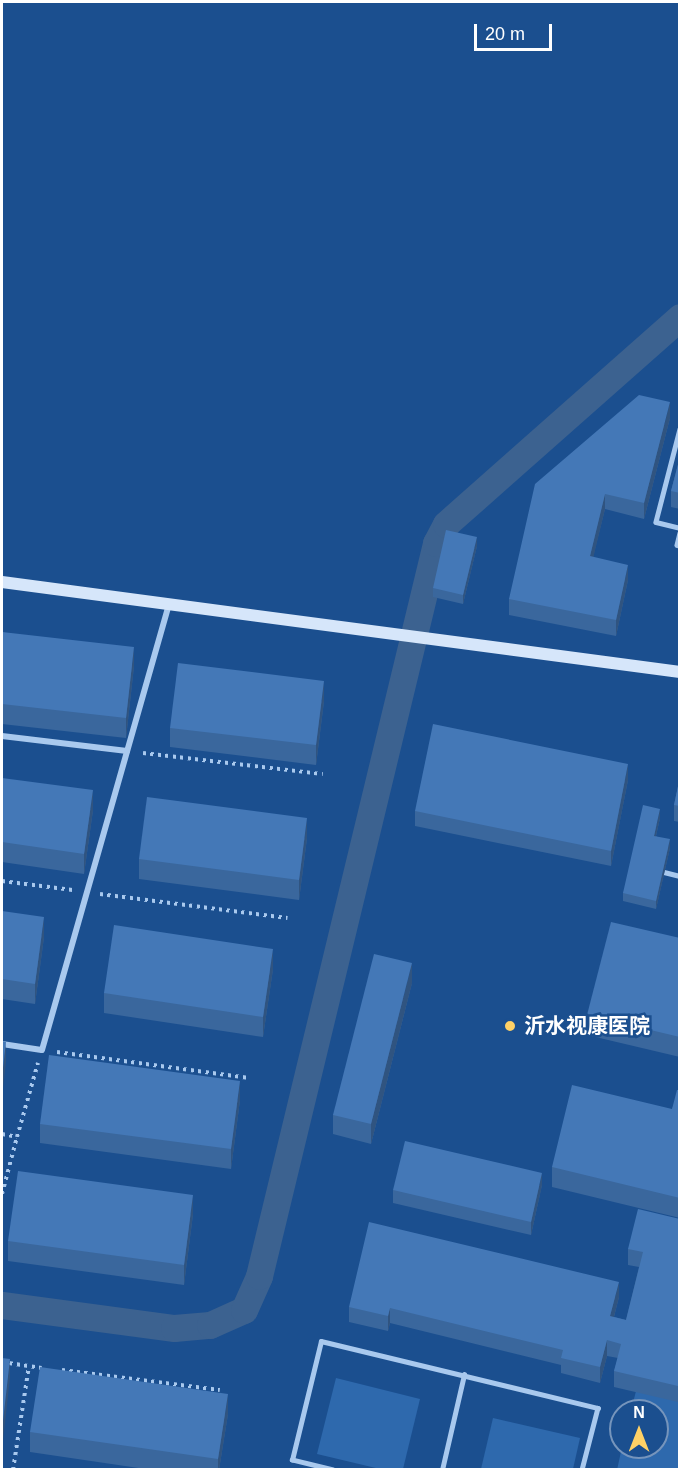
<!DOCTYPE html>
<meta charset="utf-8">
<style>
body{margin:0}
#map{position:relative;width:681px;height:1471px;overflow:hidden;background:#1b4f8f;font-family:Arial,"Noto Sans SC",sans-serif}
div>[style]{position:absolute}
.green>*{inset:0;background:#2e69ad}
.canal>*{height:27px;margin:-13.5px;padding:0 13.5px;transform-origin:13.5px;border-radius:13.5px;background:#3c6290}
.path>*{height:4px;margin-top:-2px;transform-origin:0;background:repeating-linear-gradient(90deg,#a9c9ee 0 3px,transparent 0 7.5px)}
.lane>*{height:4.5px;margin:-2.25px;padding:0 2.25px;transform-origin:2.25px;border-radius:2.25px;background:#a9c9ee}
.street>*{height:6px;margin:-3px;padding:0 3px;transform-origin:3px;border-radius:3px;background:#a9c9ee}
.secondary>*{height:12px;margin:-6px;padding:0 6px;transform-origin:6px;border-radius:6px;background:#d6e6fa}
.wall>*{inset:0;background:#3a679d}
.shaded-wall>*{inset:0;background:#305480}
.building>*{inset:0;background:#4478b7}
.dots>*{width:16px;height:16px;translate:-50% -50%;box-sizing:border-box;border:3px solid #1b4f8f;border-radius:50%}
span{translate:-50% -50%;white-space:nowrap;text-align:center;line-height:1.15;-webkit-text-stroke:5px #1b4f8f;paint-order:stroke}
.poi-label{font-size:21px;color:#fff;font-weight:700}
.left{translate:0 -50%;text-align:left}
.frame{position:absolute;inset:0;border:3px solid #fff;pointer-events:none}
.north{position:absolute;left:609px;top:1399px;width:60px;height:60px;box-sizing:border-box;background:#1b4f8f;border:2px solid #7695bc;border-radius:50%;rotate:0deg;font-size:16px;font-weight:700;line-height:24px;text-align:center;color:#fff}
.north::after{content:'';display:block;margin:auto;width:21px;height:27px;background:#ffd166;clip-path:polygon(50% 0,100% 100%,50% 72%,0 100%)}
.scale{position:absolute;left:474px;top:24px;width:78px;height:27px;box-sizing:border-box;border:3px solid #fff;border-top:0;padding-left:8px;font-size:18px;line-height:21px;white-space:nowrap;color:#fff;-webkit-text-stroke:4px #1b4f8f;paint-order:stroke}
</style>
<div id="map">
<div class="green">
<i style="clip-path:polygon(336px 1378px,420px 1399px,403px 1469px,380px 1469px,317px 1454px)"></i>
<i style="clip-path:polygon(636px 1391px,679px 1395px,679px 1469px,617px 1470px,622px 1447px,657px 1447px,657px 1411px,631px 1411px)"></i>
<i style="clip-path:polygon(493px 1418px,580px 1438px,573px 1469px,481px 1469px)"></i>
</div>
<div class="canal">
<i style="left:2px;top:1305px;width:174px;rotate:7.6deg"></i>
<i style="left:174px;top:1328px;width:36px;rotate:-5deg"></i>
<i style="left:210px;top:1325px;width:37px;rotate:-24deg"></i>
<i style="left:244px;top:1310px;width:37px;rotate:-66deg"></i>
<i style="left:259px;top:1276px;width:754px;rotate:-76.42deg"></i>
<i style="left:436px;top:543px;width:21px;rotate:-62deg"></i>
<i style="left:446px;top:524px;width:312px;rotate:-41.5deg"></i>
</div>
<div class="path">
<i style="left:143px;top:753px;width:181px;rotate:6.7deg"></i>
<i style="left:2px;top:881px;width:71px;rotate:7.3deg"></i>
<i style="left:100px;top:894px;width:189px;rotate:7.3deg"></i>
<i style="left:57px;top:1052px;width:194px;rotate:7.7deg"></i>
<i style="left:2px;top:1134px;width:15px;rotate:11deg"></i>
<i style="left:17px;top:1137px;width:77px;rotate:-74.2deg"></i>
<i style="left:2px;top:1194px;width:59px;rotate:-75.3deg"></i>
<i style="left:2px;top:1362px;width:40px;rotate:8.5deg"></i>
<i style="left:62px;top:1370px;width:159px;rotate:7.2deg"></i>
<i style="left:13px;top:1470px;width:105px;rotate:-81.3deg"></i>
</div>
<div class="lane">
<i style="left:680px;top:429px;width:96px;rotate:104.5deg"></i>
<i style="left:656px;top:522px;width:25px;rotate:14deg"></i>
<i style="left:680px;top:533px;width:12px;rotate:104deg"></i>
<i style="left:677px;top:545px;width:3px;rotate:18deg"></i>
<i style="left:664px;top:872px;width:16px;rotate:14deg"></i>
<i style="left:333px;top:1470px;width:42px;rotate:-166.3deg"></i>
<i style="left:292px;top:1460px;width:122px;rotate:-76.3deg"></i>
<i style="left:321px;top:1341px;width:285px;rotate:13.6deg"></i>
<i style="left:598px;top:1408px;width:64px;rotate:104.5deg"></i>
<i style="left:442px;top:1470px;width:98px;rotate:-77deg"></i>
</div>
<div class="street">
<i style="left:2px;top:736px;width:126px;rotate:6.8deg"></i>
<i style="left:2px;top:1044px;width:40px;rotate:8.5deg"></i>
<i style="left:42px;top:1050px;width:463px;rotate:-74.1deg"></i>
</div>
<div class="secondary">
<i style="left:2px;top:582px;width:684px;rotate:7.56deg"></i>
</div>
<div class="wall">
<i style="clip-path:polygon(670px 418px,644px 519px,605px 509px,593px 557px,628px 580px,616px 636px,509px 615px,509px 599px)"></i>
<i style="clip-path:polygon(680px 457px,680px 509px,671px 507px,671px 491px)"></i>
<i style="clip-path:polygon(477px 546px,463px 604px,433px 597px,433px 588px)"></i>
<i style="clip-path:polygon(2px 632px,134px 666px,126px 738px,2px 724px)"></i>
<i style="clip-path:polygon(324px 701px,316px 765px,170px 747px,170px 728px)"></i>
<i style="clip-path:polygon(680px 777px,680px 822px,674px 821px,674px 805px)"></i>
<i style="clip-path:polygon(2px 778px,93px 810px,84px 874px,2px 862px)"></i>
<i style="clip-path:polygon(628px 780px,611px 866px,415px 826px,415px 811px)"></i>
<i style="clip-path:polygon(660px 818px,656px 836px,670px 848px,656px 909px,623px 901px,623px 893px)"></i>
<i style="clip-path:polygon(307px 838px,299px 900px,139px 879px,139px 859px)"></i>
<i style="clip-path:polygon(2px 911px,44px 937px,35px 1004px,2px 999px)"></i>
<i style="clip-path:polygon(680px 938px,680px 1057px,587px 1035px,587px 1015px)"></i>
<i style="clip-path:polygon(273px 969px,263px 1037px,104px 1013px,104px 993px)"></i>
<i style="clip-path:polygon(412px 983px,371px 1144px,333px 1134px,333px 1115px)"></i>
<i style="clip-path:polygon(680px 1090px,680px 1218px,552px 1187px,552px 1167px,672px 1109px)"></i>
<i style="clip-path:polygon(240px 1100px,231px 1169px,40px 1143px,40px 1124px)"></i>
<i style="clip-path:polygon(542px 1185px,531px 1235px,393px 1203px,393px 1190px)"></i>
<i style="clip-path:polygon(193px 1214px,184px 1285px,8px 1261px,8px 1241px)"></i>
<i style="clip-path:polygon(680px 1219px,678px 1402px,614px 1387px,614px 1371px,618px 1358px,607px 1356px,600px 1383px,561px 1373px,561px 1365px,390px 1323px,388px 1331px,349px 1322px,349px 1307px,619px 1297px,614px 1317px,626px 1320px,639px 1267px,628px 1265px,628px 1249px)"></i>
<i style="clip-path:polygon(228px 1414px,219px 1470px,152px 1470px,30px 1452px,30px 1432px)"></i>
</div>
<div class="shaded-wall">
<i style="clip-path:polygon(670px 402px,670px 418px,644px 519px,644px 503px)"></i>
<i style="clip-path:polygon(605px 494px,605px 509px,590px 571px,590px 556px)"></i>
<i style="clip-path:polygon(477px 537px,477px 546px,463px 604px,463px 595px)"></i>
<i style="clip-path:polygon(628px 565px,628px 580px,616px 636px,616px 620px)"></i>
<i style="clip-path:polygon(134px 647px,134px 666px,126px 738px,126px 718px)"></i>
<i style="clip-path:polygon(324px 681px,324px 701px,316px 765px,316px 745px)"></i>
<i style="clip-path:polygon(628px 764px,628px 780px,611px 866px,611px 851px)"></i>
<i style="clip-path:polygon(93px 790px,93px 810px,84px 874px,84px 854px)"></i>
<i style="clip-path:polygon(660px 809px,660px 818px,654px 844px,654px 836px)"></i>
<i style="clip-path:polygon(307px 818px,307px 838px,299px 900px,299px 880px)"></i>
<i style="clip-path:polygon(670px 839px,670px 848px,656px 909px,656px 901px)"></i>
<i style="clip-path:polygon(44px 917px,44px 937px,35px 1004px,35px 984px)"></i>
<i style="clip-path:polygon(273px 949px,273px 969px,263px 1037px,263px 1017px)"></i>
<i style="clip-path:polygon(412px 963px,412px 983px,371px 1144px,371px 1124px)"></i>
<i style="clip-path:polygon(6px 1042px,6px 1062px,2px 1097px,2px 1077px)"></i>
<i style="clip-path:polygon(240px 1081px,240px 1100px,231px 1169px,231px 1149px)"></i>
<i style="clip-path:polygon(542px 1173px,542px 1185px,531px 1235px,531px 1222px)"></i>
<i style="clip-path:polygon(193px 1195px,193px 1214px,184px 1285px,184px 1265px)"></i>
<i style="clip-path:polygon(619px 1282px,619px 1297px,610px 1332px,610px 1316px)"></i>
<i style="clip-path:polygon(390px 1308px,390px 1323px,388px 1331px,388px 1316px)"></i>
<i style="clip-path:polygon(607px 1340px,607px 1356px,600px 1383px,600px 1367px)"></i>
<i style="clip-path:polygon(10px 1359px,10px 1378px,2px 1450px,2px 1430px)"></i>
<i style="clip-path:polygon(680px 1380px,680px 1395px,678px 1402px,678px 1386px)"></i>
<i style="clip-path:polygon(228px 1394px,228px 1414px,219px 1470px,218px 1470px,218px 1459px)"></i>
</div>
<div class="building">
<i style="clip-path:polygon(639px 395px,670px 402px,644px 503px,605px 494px,590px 556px,628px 565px,616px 620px,509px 599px,535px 484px)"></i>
<i style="clip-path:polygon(680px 457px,680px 493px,671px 491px)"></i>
<i style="clip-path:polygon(446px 530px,477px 537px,463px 595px,433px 588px)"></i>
<i style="clip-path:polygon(2px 632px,134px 647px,126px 718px,2px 704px)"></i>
<i style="clip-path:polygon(178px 663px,324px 681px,316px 745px,170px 728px)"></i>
<i style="clip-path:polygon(433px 724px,628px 764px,611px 851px,415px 811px)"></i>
<i style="clip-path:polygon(680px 777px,680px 806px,674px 805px)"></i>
<i style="clip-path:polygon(2px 778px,93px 790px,84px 854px,2px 842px)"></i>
<i style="clip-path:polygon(147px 797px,307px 818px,299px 880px,139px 859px)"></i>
<i style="clip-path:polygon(643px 805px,660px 809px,654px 836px,670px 839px,656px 901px,623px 893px)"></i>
<i style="clip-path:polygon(2px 911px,44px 917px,35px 984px,2px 979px)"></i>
<i style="clip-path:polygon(611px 922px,680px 938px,680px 1037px,587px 1015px)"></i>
<i style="clip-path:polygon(114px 925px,273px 949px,263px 1017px,104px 993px)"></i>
<i style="clip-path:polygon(374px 954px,412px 963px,371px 1124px,333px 1115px)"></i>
<i style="clip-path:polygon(2px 1041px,6px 1042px,2px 1077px)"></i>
<i style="clip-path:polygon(49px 1055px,240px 1081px,231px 1149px,40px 1124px)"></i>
<i style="clip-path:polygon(572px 1085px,672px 1109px,677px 1090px,680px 1090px,680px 1198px,552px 1167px)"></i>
<i style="clip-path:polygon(405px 1141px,542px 1173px,531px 1222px,393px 1190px)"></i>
<i style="clip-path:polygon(18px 1171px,193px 1195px,184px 1265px,8px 1241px)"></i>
<i style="clip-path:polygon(638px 1209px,680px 1219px,680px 1380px,678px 1386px,614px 1371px,621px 1344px,607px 1340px,600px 1367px,561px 1358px,563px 1350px,390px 1308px,388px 1316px,349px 1307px,369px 1222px,619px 1282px,610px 1316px,626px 1320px,643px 1252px,628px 1249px)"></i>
<i style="clip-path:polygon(2px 1358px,10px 1359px,2px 1430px)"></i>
<i style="clip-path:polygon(40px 1367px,228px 1394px,218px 1459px,30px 1432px)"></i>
</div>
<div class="dots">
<i style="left:510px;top:1026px;background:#ffd166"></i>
</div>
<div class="poi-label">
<span class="left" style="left:524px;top:1026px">沂水视康医院</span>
</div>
<div class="frame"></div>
<div class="north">N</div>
<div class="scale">20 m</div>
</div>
